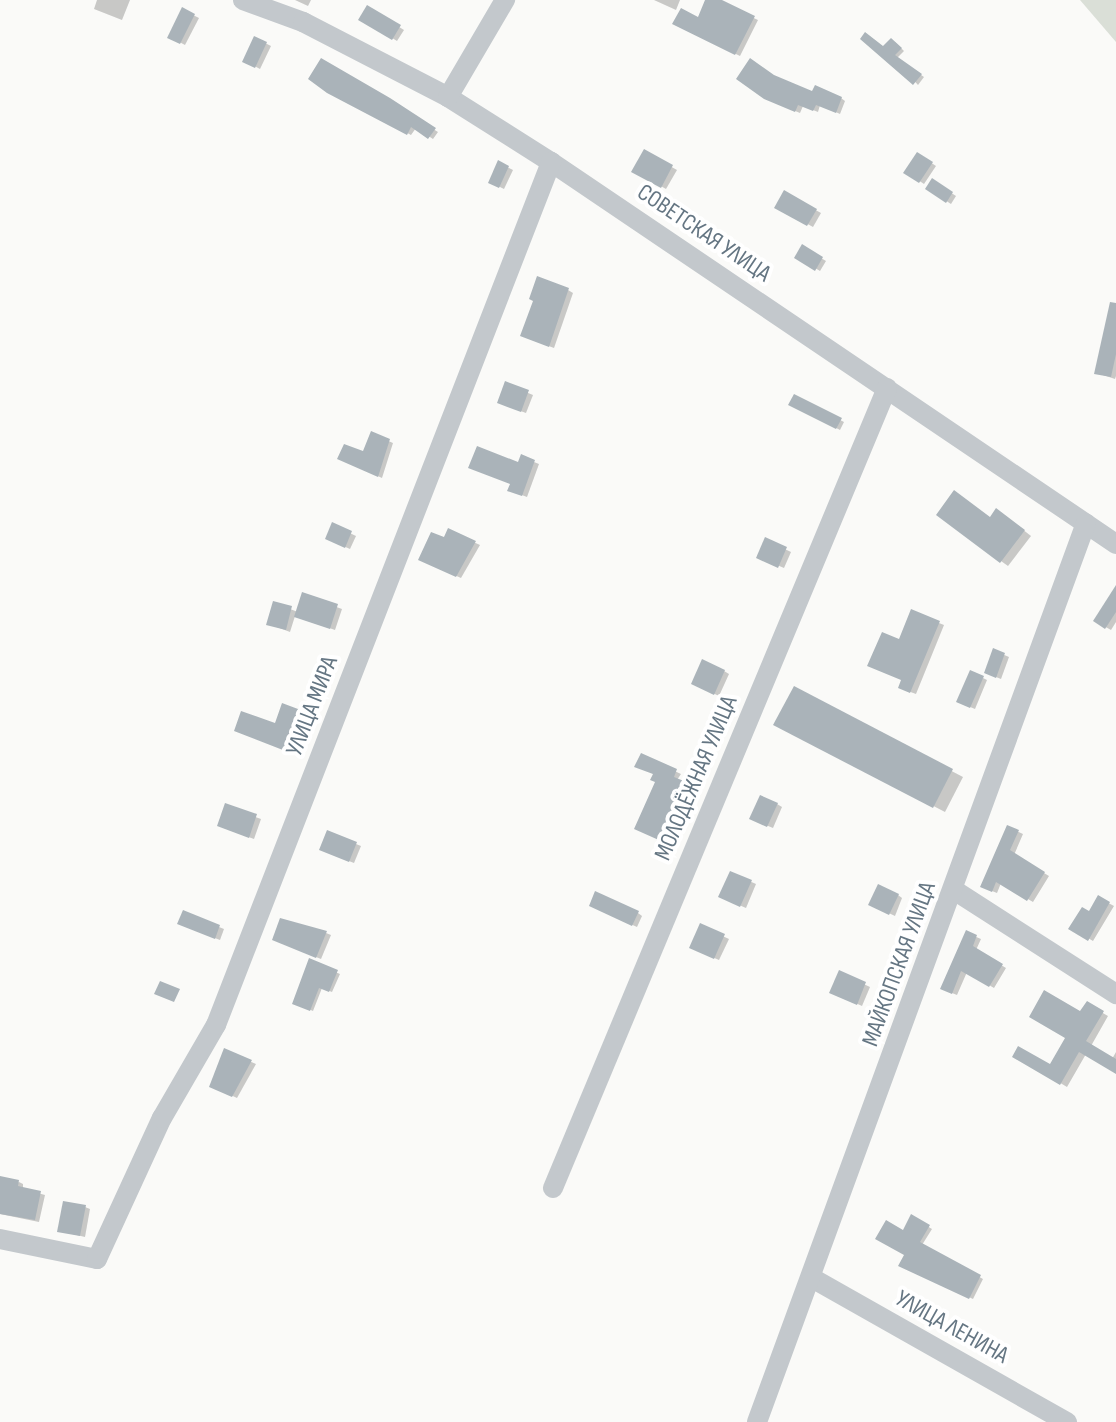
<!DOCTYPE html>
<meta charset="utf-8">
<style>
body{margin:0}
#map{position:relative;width:1116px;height:1422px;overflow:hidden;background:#fafaf8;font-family:"Sofia Sans Condensed",sans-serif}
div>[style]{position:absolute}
.green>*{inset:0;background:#dadfd7}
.shadow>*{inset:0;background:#0003}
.building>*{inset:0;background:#aab3b9}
.street>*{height:20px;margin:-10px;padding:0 10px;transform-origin:10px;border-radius:10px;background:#c3c8cc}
span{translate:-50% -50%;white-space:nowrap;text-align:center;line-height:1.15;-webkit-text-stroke:8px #fff;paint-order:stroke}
.street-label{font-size:24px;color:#657683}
</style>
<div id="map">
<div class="green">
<i style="clip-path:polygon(1080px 0,1116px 0,1116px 42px)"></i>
</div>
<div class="shadow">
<i style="clip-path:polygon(97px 0,130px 0,122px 20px,94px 9px)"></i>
<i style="clip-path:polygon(295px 0,311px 0,308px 6px)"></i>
<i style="clip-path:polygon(654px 0,680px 0,676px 10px)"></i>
<i style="clip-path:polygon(707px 0,715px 0,758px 20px,740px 56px,675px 24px,699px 19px)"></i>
<i style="clip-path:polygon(368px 8px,404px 30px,397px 41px,361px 19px)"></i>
<i style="clip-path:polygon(183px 10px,199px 18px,185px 45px,170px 37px)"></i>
<i style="clip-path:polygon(255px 38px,271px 46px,260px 69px,245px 61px)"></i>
<i style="clip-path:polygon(895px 42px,904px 51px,897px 58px,924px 77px,918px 85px,884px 48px)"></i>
<i style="clip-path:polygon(322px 61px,438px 132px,433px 139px,416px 128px,411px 135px,328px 91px)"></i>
<i style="clip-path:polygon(776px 78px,813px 94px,841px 98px,845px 101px,840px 114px,820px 105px,818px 112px,803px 106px,800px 113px,771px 101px)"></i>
<i style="clip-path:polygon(645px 152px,677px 170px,666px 189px,634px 171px)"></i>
<i style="clip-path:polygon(918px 154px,936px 166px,924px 184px,906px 172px)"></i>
<i style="clip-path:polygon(499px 163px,513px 170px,504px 189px,490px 182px)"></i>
<i style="clip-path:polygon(933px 181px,956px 196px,951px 204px,928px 189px)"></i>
<i style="clip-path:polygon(785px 193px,821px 213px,813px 227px,777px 207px)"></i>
<i style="clip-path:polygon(803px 247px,826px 261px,820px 271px,797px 257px)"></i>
<i style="clip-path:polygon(568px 290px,573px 293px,554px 348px,527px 338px)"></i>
<i style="clip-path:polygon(1116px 328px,1116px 376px,1115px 379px,1097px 373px)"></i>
<i style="clip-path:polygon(506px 384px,533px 395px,526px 413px,504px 405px)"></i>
<i style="clip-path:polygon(795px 397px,844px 422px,840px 430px,791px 404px)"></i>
<i style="clip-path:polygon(372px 434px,393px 443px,382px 478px,339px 458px,364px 454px)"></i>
<i style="clip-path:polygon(534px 462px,539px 464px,527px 497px,514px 492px,519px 465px)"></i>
<i style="clip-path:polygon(1004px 515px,1031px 536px,1008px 566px,1001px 561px)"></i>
<i style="clip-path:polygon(333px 525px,356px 536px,350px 549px,332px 541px)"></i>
<i style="clip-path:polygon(449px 531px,480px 545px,461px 578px,425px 562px)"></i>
<i style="clip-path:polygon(766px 540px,791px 552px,784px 568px,763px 559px)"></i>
<i style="clip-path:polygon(303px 595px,342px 609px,335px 630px,295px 616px,290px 632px,269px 624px,274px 603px,298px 612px)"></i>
<i style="clip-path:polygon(1116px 597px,1116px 622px,1111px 630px,1095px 621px)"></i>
<i style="clip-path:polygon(939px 623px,944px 625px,916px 694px,905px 690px,900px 641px)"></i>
<i style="clip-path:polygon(995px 651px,1009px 657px,1001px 679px,991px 675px)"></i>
<i style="clip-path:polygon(724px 671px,729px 674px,719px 696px,698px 686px)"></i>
<i style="clip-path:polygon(983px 678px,987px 680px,975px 709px,963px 704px)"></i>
<i style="clip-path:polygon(795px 689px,963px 777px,945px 812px,787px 730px)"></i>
<i style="clip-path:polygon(297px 711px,302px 713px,293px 752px,241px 733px,276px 726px)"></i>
<i style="clip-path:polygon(642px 756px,681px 774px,677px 780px,699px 791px,695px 798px,687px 795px,666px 842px,641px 831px,658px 782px)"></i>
<i style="clip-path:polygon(777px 804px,782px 807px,773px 828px,756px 821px)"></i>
<i style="clip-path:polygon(226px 806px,261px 819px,254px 839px,224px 828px)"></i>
<i style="clip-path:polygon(1008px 827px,1023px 834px,1014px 855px,1049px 876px,1033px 902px,1001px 883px,997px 893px,987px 889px)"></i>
<i style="clip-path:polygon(356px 844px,361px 846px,354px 863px,326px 852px)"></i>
<i style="clip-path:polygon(731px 873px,756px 884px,746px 908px,725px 899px)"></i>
<i style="clip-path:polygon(898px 895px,902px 898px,895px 916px,876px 907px)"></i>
<i style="clip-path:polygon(1099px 898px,1114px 906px,1093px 941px,1071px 928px,1090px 914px)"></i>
<i style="clip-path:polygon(596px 908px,638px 913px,642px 916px,637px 927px)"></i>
<i style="clip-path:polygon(184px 913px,224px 929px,220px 940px,184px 926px)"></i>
<i style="clip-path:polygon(701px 926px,729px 939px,719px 960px,696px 950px)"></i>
<i style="clip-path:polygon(326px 933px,331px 935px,321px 959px,279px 942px)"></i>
<i style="clip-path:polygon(967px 933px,981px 939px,976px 950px,1006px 968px,994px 988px,967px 972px,957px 995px,947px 991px)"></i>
<i style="clip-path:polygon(310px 961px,340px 974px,332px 992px,322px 988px,313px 1011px,295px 1003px)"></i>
<i style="clip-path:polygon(840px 973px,870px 987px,862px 1006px,836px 994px)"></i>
<i style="clip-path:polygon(1087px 1004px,1108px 1016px,1091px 1046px,1112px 1059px,1116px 1052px,1116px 1072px,1086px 1054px,1067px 1087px,1015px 1056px,1050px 1066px)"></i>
<i style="clip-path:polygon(226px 1051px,256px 1064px,237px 1098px,216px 1088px)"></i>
<i style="clip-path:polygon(19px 1182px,23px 1184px,23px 1189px,45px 1195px,39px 1222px,0 1214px,0 1193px)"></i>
<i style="clip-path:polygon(85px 1207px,90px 1209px,85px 1237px,60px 1231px)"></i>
<i style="clip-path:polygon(912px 1217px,932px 1229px,922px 1245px,983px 1279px,973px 1299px,900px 1265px,906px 1254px,903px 1232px)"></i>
</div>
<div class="building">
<i style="clip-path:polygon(705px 0,722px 0,755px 16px,735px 55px,672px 24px,681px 8px,698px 17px)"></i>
<i style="clip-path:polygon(367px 5px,401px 25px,392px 40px,358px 20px)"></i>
<i style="clip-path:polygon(182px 7px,195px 14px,180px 44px,167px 38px)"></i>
<i style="clip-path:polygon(865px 32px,883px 46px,891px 38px,902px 48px,895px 55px,922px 74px,913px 85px,860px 39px)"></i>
<i style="clip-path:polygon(254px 36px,267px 42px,255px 68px,242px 62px)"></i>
<i style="clip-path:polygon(321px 58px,390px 98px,436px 128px,428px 139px,411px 127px,407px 135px,327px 93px,308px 79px)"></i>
<i style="clip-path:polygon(750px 58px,774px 75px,812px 91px,815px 85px,842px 97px,836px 113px,816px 105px,813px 111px,798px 105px,795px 112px,764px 99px,736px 79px)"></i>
<i style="clip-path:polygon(644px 149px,673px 165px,661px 188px,631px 172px)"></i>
<i style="clip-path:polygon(917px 152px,933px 162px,919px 183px,903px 173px)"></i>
<i style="clip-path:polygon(498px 160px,509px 166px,499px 188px,488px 183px)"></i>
<i style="clip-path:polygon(932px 178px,953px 192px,946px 203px,925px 189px)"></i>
<i style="clip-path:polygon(784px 190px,817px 209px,807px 226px,774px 208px)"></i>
<i style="clip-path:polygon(802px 244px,823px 257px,815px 271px,794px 258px)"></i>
<i style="clip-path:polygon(537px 276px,569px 288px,549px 347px,520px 336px,533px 301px,529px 299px)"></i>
<i style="clip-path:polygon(1110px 302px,1116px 303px,1116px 354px,1111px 377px,1094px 374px)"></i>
<i style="clip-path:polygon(505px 381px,529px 390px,521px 412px,497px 403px)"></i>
<i style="clip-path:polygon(794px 394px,842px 418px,836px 429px,788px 405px)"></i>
<i style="clip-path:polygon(371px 431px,390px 439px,378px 477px,337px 459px,344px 444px,363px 451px)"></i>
<i style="clip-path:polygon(477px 446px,518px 462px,521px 454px,535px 460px,522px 496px,507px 491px,510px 484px,468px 468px)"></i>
<i style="clip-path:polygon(954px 490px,990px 517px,996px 508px,1025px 530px,1000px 563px,936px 515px)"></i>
<i style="clip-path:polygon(332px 522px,352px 531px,345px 548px,325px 539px)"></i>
<i style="clip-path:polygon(448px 528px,476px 541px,456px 577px,418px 560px,431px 532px,444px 537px)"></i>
<i style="clip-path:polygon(765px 537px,787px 547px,778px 568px,756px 558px)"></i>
<i style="clip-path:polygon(1116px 585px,1116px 612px,1105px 629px,1093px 621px)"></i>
<i style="clip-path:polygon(302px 592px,338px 604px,330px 629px,294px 617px)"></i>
<i style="clip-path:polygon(273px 601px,292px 606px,286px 630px,266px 625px)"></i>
<i style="clip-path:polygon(911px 609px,940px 621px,910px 693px,898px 688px,901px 680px,867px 666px,882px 632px,899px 639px)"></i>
<i style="clip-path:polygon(993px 648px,1005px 653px,996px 678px,984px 673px)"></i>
<i style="clip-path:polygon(702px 659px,725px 670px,714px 695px,691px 684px)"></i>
<i style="clip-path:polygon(970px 670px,984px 676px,970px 708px,956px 702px)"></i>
<i style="clip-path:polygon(794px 686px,953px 769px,933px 808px,773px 725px)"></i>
<i style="clip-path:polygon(282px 703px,298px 709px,288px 752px,234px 731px,241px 711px,275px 723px)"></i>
<i style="clip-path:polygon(641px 753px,677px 769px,674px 777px,696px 786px,690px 798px,682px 794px,661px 841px,634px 829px,655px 782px,650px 780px,653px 774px,634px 767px)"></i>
<i style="clip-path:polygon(760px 795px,778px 803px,767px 827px,749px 819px)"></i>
<i style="clip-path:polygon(225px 803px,257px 814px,249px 838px,217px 826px)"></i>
<i style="clip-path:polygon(1007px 825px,1019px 830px,1010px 850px,1045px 872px,1027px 901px,996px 882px,992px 892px,980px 887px)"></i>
<i style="clip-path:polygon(327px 830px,357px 842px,349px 862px,319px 850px)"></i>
<i style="clip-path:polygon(730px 871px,752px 880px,740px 907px,718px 897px)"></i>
<i style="clip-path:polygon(878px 884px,899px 894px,889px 915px,868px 905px)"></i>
<i style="clip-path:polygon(595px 891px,639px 911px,632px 926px,589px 906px)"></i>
<i style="clip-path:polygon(1098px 895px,1110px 902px,1088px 941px,1068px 929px,1082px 907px,1089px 911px)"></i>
<i style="clip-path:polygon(183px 910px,220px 925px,215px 939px,177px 924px)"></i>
<i style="clip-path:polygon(280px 918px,327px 931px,316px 958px,272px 940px)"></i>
<i style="clip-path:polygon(700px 923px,725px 934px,714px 959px,689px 948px)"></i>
<i style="clip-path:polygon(966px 930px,977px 935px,973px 946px,1003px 964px,989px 987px,961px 971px,952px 994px,940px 989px)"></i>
<i style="clip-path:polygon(309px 958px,338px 970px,329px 992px,319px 988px,310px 1011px,292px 1004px)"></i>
<i style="clip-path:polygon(839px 970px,866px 982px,857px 1005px,829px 993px)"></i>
<i style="clip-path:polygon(160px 981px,180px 989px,174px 1002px,154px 994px)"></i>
<i style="clip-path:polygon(1044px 990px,1080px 1011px,1087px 1001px,1104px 1011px,1086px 1041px,1116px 1059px,1116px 1074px,1079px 1052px,1060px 1085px,1012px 1057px,1018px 1046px,1050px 1064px,1065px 1038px,1029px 1017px)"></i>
<i style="clip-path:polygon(224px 1048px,252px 1060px,232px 1097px,209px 1087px)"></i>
<i style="clip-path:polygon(0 1176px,19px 1180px,18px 1186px,41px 1191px,35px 1220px,0 1214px)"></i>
<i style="clip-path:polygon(63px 1201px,86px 1205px,80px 1236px,57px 1232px)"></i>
<i style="clip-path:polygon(911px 1214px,930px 1225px,920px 1242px,981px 1275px,969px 1299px,898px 1266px,904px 1255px,875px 1239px,886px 1220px,903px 1230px)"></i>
</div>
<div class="street">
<i style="left:243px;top:0;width:64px;rotate:20.1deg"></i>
<i style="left:303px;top:22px;width:163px;rotate:27.3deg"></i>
<i style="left:448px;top:97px;width:122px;rotate:32.3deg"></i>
<i style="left:551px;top:162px;width:682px;rotate:34.06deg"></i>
<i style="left:448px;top:97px;width:113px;rotate:-59.6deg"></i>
<i style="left:954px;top:890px;width:193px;rotate:32.7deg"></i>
<i style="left:553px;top:1188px;width:867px;rotate:-67.34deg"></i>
<i style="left:0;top:1239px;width:99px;rotate:11.7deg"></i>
<i style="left:97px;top:1259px;width:155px;rotate:-65.3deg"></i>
<i style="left:162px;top:1118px;width:108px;rotate:-59.9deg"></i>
<i style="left:216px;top:1025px;width:926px;rotate:-68.78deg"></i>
<i style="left:812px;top:1278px;width:293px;rotate:29.5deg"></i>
<i style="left:757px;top:1422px;width:957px;rotate:-69.9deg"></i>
</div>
<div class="street-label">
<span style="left:704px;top:233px;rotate:34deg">СОВЕТСКАЯ УЛИЦА</span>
<span style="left:312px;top:706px;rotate:-69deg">УЛИЦА МИРА</span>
<span style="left:696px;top:778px;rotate:-67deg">МОЛОДЁЖНАЯ УЛИЦА</span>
<span style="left:899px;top:964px;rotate:-70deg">МАЙКОПСКАЯ УЛИЦА</span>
<span style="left:952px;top:1327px;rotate:29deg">УЛИЦА ЛЕНИНА</span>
</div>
</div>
